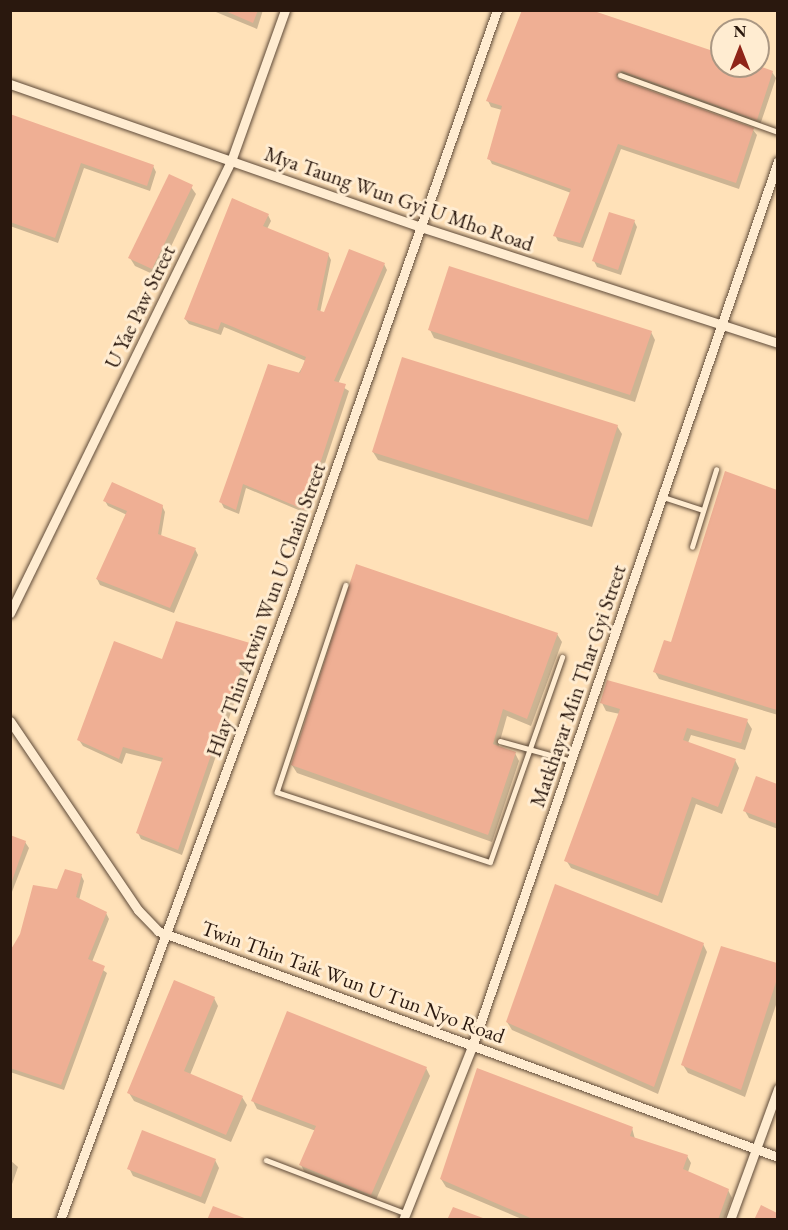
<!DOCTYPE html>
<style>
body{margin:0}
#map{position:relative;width:788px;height:1230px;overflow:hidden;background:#ffe1b8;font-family:"EB Garamond",serif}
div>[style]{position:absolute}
.shadow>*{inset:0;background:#0003}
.building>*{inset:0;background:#efaf94}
.roads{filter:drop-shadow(0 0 2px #5f4a38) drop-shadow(0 0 2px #5f4a38)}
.lane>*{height:4.5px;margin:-2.25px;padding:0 2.25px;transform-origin:2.25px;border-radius:2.25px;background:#ffecd1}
.street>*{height:9px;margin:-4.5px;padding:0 4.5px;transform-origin:4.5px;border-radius:4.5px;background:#ffecd1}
span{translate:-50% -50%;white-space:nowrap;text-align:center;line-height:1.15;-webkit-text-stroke:6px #ffecd1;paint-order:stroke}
.street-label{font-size:21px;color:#2a180e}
.frame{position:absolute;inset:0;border:12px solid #2a180e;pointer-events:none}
.north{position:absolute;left:710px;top:18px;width:60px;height:60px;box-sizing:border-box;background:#ffecd1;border:2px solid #aa9783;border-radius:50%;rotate:0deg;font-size:16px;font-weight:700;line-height:24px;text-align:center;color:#2a180e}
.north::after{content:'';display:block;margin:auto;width:21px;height:27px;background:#8f2418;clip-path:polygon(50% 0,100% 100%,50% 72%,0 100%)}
</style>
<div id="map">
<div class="shadow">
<i style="clip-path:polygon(211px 10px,263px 10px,257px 29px)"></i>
<i style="clip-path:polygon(587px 10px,722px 55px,722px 66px,755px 66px,772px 72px,776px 78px,760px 125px,619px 77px,620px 81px,753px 130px,757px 135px,739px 189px,621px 149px,583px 248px,558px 241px,555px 235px,571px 193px,492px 164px,489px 158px,502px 110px,491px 107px,488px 101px)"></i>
<i style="clip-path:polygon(10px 116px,153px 166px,156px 172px,150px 191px,84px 168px,58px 243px,10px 226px)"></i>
<i style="clip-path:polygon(191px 187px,196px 194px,157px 276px,135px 266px,130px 258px)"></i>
<i style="clip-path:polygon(268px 215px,271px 221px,267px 229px,328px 254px,331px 260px,320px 313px,324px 314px,384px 264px,387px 270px,338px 384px,349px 391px,308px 514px,246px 488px,239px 514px,224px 508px,221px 502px,306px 361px,224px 327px,221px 335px,189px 324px,185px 319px)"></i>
<i style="clip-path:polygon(634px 221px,637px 227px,621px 275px,597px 267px,594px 261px)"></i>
<i style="clip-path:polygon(430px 330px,651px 332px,655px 340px,635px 402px,434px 338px)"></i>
<i style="clip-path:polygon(617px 426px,622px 434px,592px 527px,378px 460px,373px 452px)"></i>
<i style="clip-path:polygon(726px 473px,778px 491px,778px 715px,659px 679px,655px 672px,672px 644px)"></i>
<i style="clip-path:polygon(105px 501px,162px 506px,165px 512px,161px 536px,195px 549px,198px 555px,174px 613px,100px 585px,97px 579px,127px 515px,108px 506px)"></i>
<i style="clip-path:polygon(557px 634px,562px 642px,531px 726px,507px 716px,498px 748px,515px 753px,519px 761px,492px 842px,297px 773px,292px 765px)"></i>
<i style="clip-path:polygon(249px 644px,252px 651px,182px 855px,141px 839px,138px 833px,163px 762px,126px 753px,122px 764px,83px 746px,79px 740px,163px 661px)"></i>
<i style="clip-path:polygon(602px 703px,747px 721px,752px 729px,745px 750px,691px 735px,688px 743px,735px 760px,739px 768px,722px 814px,696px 804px,662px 903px,571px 868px,566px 860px,620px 714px,606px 711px)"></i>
<i style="clip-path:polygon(757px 777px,778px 785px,778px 829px,749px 818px,745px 811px)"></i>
<i style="clip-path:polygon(10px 837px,25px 842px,29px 848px,10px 897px)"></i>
<i style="clip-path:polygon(81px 875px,84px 881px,79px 900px,106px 913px,109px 919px,92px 962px,107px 973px,64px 1090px,10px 1072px,10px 962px,58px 891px)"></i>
<i style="clip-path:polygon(703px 944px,707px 952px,658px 1094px,512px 1030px,507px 1022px)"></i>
<i style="clip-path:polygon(722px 948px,778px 965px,778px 999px,745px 1097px,688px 1073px,683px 1065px)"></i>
<i style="clip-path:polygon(214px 998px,218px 1006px,190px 1075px,242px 1097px,247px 1105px,231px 1142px,134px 1101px,129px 1093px)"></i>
<i style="clip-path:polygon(426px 1068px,430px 1076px,375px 1202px,305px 1173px,301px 1165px,316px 1131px,257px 1109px,253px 1101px)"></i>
<i style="clip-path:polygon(632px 1128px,635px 1139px,687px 1156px,691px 1163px,688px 1172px,728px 1190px,732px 1198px,724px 1220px,524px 1220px,446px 1187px,441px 1179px)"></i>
<i style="clip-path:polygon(10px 1160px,18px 1167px,10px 1190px)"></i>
<i style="clip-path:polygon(215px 1160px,219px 1168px,205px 1204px,133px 1176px,129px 1168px)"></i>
</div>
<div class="building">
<i style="clip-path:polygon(223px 10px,258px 10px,253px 23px)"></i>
<i style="clip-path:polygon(522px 10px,591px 10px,722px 54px,722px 66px,759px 66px,773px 71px,757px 120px,622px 71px,616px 74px,618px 79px,754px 128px,736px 183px,618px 144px,580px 243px,553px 236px,571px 189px,487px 159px,502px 106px,486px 101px)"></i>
<i style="clip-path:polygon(10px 114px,154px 165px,147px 186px,81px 163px,55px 238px,10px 222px)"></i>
<i style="clip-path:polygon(169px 174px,193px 185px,152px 269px,128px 258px)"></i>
<i style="clip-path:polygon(232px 198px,269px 214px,263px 226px,329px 253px,317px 310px,324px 312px,349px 249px,385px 263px,334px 381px,346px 384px,305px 510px,243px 484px,236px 510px,219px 502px,268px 364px,300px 373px,306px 357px,221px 322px,218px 330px,184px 319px)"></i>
<i style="clip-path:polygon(609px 212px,635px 220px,618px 270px,592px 261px)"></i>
<i style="clip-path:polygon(449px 266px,652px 331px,630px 395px,428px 330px)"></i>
<i style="clip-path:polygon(402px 357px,618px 425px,588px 520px,372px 452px)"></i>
<i style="clip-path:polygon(725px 471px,777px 490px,777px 710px,653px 672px,664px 640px,671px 642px)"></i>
<i style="clip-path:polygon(112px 482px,163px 505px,158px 534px,196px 548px,170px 608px,96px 579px,127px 511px,103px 501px)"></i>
<i style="clip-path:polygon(356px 564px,558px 633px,527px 719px,503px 709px,493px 744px,516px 752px,488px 835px,291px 765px)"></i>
<i style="clip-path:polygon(176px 621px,250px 643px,178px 850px,136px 833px,163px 758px,123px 747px,119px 759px,77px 740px,114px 641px,162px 659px)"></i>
<i style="clip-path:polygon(607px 680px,748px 719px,741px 743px,687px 728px,683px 740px,736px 759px,718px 807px,692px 797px,658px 896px,564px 861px,620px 709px,600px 703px)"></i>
<i style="clip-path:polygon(756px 776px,777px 784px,777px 824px,743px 811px)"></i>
<i style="clip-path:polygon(10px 835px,26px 841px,12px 881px,10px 881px)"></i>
<i style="clip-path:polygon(65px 869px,82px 874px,76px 897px,107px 912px,88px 959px,105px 966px,61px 1085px,10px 1068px,10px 951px,20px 934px,33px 885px,57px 889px)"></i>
<i style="clip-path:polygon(555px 884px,704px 943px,654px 1087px,506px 1022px)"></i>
<i style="clip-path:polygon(721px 946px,777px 963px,777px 979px,741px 1090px,681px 1065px)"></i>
<i style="clip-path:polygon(174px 980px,215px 997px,184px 1071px,243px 1096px,226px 1135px,127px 1093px)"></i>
<i style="clip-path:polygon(287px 1011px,427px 1067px,371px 1195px,299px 1165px,316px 1126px,251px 1101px)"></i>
<i style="clip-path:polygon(477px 1068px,633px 1127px,630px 1136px,688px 1155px,683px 1169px,729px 1189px,718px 1220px,535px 1220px,440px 1179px)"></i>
<i style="clip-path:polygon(142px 1130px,216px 1159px,201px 1197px,127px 1169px)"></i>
<i style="clip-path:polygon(761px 1205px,777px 1213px,777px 1220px,754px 1220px)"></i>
<i style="clip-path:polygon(213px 1206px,247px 1219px,247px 1220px,207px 1220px)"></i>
<i style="clip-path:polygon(453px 1207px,483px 1218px,483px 1220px,447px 1220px)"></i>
</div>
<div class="roads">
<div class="lane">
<i style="left:620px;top:75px;width:168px;rotate:19.8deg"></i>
<i style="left:663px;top:497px;width:42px;rotate:18deg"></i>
<i style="left:692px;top:547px;width:81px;rotate:-72.7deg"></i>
<i style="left:346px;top:585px;width:218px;rotate:108.4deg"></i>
<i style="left:277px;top:792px;width:224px;rotate:18.2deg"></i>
<i style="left:490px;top:862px;width:217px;rotate:-70.6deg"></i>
<i style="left:500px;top:741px;width:75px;rotate:15.5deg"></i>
<i style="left:266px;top:1160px;width:149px;rotate:20.9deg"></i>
</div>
<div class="street">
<i style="left:10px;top:84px;width:435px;rotate:19.2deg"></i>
<i style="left:421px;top:227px;width:375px;rotate:18deg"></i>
<i style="left:10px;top:613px;width:503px;rotate:-63.94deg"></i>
<i style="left:231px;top:161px;width:160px;rotate:-70.3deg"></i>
<i style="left:10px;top:721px;width:228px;rotate:55.9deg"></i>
<i style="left:138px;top:910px;width:29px;rotate:46deg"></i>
<i style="left:158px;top:931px;width:660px;rotate:20.03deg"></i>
<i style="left:60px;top:1220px;width:669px;rotate:-69.69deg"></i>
<i style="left:292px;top:593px;width:618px;rotate:-70.63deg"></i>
<i style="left:403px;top:1220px;width:189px;rotate:-68.3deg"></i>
<i style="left:473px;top:1044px;width:934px;rotate:-70.94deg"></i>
<i style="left:730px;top:1220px;width:140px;rotate:-69.9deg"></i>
</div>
</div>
<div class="street-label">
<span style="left:399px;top:199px;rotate:19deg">Mya Taung Wun Gyi U Mho Road</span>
<span style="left:140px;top:307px;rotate:-64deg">U Yae Paw Street</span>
<span style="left:266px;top:610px;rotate:-70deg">Hlay Thin Atwin Wun U Chain Street</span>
<span style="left:578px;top:686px;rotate:-71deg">Matkhayar Min Thar Gyi Street</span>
<span style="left:353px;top:982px;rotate:20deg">Twin Thin Taik Wun U Tun Nyo Road</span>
</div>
<div class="frame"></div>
<div class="north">N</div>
</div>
